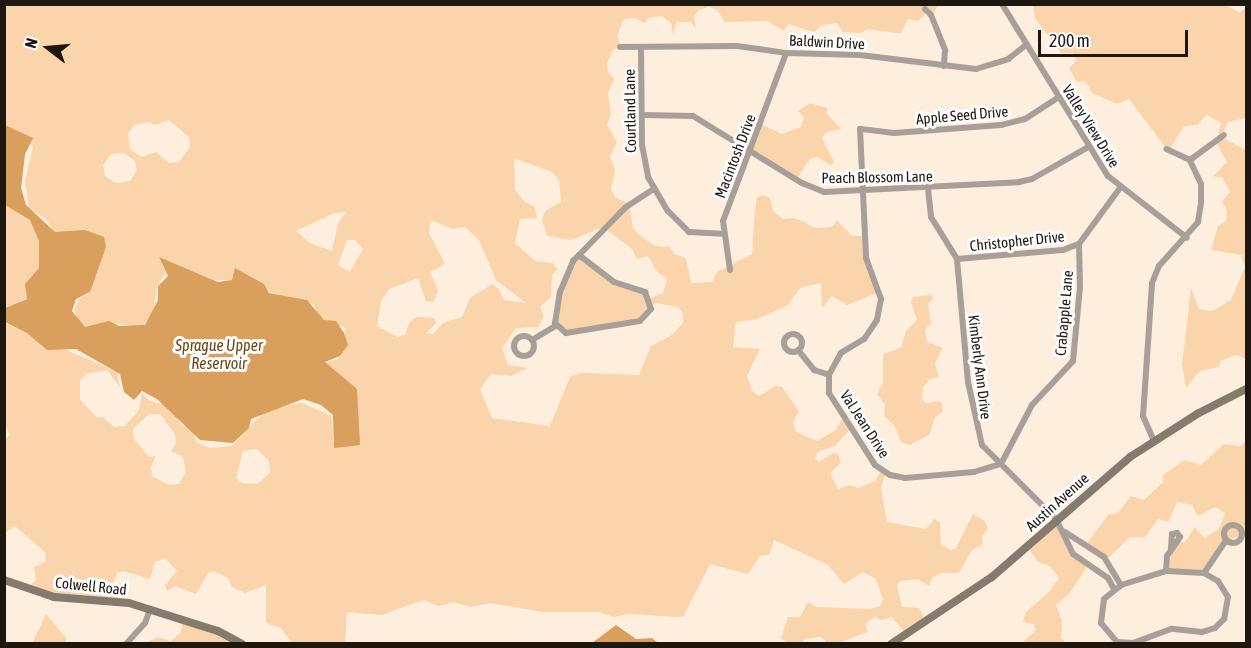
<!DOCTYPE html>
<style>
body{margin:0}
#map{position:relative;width:1251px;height:648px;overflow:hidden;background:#fdeede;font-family:"Asap Condensed",sans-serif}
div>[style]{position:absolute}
.green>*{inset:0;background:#fad4ab}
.water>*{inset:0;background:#d89f5d}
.street>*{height:6px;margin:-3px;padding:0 3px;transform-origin:3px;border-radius:3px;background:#a8a098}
.street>.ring{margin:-3px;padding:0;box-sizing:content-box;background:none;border:6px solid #a8a098;border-radius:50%}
.secondary>*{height:8px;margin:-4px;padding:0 4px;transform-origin:4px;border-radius:4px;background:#857a6e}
span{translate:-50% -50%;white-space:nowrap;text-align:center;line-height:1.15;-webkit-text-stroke:6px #fefefe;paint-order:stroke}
.street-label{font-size:15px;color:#1d1710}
.water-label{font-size:16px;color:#6c4614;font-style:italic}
.frame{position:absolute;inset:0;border:6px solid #1d1710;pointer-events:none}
.north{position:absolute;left:18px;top:18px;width:60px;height:60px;-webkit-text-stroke:4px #fefefe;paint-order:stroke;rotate:286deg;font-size:16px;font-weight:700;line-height:24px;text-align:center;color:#1d1710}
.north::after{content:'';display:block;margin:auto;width:21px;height:27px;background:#1d1710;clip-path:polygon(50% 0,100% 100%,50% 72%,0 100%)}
.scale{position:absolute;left:1038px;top:30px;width:150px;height:27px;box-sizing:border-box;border:3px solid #1d1710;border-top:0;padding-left:8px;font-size:18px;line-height:21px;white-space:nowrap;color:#1d1710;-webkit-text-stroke:4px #fefefe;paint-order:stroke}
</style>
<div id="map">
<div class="green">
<i style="clip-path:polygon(1224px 4px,1240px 13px,1246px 6px,1246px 118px,1228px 122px,1221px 137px,1246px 150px,1246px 359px,1236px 355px,1222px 360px,1218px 367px,1200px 371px,1186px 388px,1182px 365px,1191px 288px,1199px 309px,1212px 311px,1231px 300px,1245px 267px,1241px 255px,1211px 250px,1218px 226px,1226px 221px,1227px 211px,1222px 202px,1230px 192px,1223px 178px,1213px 176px,1227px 162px,1216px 142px,1221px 123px,1207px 115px,1197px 125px,1184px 126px,1169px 150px,1166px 148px,1129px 99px,1117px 104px,1092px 93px,1085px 81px,1077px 82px,1069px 68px,1076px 61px,1074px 53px,1061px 53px,1035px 18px,1033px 5px)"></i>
<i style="clip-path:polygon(evenodd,5px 5px,945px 5px,939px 5px,931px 16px,927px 12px,918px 21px,908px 19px,901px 33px,897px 33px,867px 29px,861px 33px,843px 32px,837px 23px,822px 25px,814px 32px,788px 24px,784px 31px,767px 21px,725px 22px,717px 10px,709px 7px,699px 10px,694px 16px,696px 29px,691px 22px,677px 22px,673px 34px,671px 23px,662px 16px,648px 18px,645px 23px,635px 18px,624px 19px,617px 36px,621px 46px,613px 50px,607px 63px,608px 72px,614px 79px,608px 93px,611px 114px,607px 125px,617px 142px,610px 156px,615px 170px,611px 189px,615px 197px,629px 204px,633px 228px,638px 234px,655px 246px,670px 247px,674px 254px,686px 258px,691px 283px,712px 282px,717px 272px,752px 254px,755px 210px,757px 197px,762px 195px,770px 198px,773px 211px,783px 219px,795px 218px,816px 228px,832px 227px,837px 220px,852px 236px,865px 236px,877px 293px,847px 305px,832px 296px,822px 308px,821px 283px,800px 288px,788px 305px,757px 319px,736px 322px,733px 347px,760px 349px,747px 376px,752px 391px,759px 396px,775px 386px,782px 387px,799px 411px,793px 422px,796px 432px,817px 441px,836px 430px,843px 417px,850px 429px,835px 446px,818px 452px,815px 459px,819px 462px,833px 453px,838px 454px,841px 463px,830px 473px,838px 489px,850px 485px,859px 488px,875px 481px,881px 471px,885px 474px,881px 488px,887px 522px,926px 529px,934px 519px,940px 523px,941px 545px,951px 550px,956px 548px,973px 514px,985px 521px,988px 528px,982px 536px,983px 544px,972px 550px,959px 573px,941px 573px,932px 578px,929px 586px,918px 579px,900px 581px,897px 586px,902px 607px,919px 608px,924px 617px,905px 633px,892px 617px,881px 620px,875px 617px,865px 624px,868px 632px,838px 643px,828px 643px,821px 637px,805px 639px,802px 643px,787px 643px,781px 638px,788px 617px,800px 617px,808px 602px,816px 607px,871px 609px,880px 606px,883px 599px,876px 579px,863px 572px,844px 584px,828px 565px,774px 540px,769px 555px,760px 556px,748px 574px,710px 564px,683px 617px,677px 617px,628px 614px,614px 617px,599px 612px,543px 612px,490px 603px,471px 607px,453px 602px,439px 606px,423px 600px,382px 615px,347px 612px,345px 643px,292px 643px,281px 628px,266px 623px,266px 585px,245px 593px,232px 587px,228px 578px,213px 571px,208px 573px,196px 594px,175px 586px,167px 591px,165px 585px,177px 571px,165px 558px,155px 562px,150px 579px,123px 571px,117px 573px,113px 583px,119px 599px,48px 596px,44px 601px,43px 596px,26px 590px,36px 580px,34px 567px,45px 562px,46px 553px,15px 526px,5px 533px,5px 441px,9px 435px,4px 420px,5px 323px,117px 372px,120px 387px,107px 370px,86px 374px,80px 381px,80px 399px,96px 417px,103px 417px,114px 427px,125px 426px,139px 410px,142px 393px,150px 401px,170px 406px,181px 425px,193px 429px,196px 442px,210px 448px,232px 446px,259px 417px,276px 407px,302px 403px,332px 416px,333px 441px,355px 443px,358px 428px,356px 388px,343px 385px,325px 363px,339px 359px,346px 328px,319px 320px,314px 304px,270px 292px,251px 276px,237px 270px,231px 280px,215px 280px,159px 258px,166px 272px,157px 287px,152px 319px,147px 320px,144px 328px,106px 322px,93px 330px,82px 328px,74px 310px,80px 298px,89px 294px,105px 240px,84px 230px,56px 236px,46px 219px,29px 208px,25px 181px,33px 147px,22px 134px,5px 126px,5px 5px,169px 120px,189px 137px,190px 147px,179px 162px,169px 163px,156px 152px,141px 157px,130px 149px,128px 134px,134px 125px,149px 122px,155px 125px,169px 120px,5px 5px,124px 153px,135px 161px,137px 170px,130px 181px,116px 183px,105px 176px,103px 165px,111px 154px,124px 153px,5px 5px,514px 158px,552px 172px,559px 180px,561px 202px,545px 211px,542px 220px,547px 236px,571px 240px,603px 227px,632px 249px,637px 259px,648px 256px,657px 272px,667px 278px,663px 293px,648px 299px,636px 287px,615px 282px,581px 256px,571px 268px,555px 316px,559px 325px,572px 332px,633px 321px,643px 317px,648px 306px,656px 303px,678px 307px,683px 314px,683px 323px,672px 335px,651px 346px,639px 375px,581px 373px,570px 377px,550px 426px,492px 418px,480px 389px,491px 374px,511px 376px,528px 368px,508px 365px,502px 348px,516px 328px,538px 327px,544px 316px,540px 307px,551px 297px,552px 275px,557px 270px,553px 263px,535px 261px,515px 243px,520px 219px,537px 218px,535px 207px,525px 202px,515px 190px,514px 158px,5px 5px,346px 212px,338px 223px,332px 251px,310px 243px,296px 231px,334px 213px,346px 212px,5px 5px,431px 220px,452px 229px,465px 227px,479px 240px,496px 280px,526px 303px,504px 300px,499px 289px,492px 284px,470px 298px,462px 317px,443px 323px,433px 334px,426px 333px,436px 323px,434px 318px,416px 317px,409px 323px,405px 335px,397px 337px,377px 326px,381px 301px,389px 289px,418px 278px,426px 301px,434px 302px,438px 290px,430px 272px,445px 264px,429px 233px,431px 220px,5px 5px,347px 240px,355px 240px,363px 249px,350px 272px,338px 265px,347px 240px,5px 5px,149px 414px,160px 414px,175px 434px,176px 443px,171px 451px,183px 457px,186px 472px,179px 484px,169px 485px,152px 476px,151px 467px,156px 456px,149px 457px,134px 439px,133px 429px,149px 414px,5px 5px,257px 449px,269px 461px,270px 473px,257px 484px,242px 483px,236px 478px,243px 451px,257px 449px)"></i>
<i style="clip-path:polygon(810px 103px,827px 108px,827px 114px,841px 129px,826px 132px,822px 138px,834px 162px,831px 165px,817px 157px,810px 159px,796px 180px,750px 148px,761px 124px,782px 134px,801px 127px,804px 117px,798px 111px)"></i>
<i style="clip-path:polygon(5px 189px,33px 224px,40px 239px,41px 264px,29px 297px,5px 308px)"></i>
<i style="clip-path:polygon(930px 295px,934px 297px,928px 304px,931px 323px,925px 330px,927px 342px,943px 348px,935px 363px,939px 377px,930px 379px,923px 387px,922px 399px,926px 403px,941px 401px,943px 411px,934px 419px,930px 434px,910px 445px,901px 442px,894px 425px,884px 416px,885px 405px,877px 394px,883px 384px,883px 354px,901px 348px,906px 331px,917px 320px,911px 302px,913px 297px)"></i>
<i style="clip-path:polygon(1246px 442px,1246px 536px,1241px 534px,1226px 543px,1205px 574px,1168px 571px,1174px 543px,1185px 542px,1195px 527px,1204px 538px,1219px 529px,1225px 513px,1215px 507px,1198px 516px,1192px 505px,1177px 502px,1168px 522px,1158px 519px,1145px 537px,1130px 537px,1106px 560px,1086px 545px,1108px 515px,1118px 513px,1131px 496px,1144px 500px,1163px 482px,1163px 475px,1184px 460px,1201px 465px,1224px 444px,1239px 446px)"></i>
<i style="clip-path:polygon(1054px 520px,1073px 555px,1087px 567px,1069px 594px,1056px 605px,1062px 621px,1061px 638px,1066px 643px,1021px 644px,1036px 630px,1034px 624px,1023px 622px,1026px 612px,1048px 593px,1059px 578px,1050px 566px,1038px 562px,1027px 546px)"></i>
<i style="clip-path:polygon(46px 614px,67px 639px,65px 643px,32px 643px)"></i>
<i style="clip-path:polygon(183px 620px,242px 644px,143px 644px,158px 637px,171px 641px,181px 632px)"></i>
</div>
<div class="water">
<i style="clip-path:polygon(5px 125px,33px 138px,25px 154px,21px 188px,26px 205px,55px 232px,85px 230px,104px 237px,106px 247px,90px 292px,76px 299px,72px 311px,85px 327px,109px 321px,119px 326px,145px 325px,158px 300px,158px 286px,168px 276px,159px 257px,218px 282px,232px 280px,235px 268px,264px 284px,269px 293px,307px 300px,324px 320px,336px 321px,344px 333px,348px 345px,340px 356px,325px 362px,357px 389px,360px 445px,334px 448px,333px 415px,321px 405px,303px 399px,251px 419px,249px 428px,233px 443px,200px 440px,157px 399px,142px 391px,134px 400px,124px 392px,120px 374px,76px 349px,47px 350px,27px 333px,5px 322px,5px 308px,27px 299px,25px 284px,39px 268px,39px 241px,30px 220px,5px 205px)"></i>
<i style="clip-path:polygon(616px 625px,636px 639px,652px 638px,658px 643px,592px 643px)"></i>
</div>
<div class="street">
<i style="left:1002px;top:4px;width:202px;rotate:58.4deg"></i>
<i style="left:1108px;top:176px;width:100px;rotate:38.1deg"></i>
<i style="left:925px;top:9px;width:8px;rotate:45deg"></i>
<i style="left:931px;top:15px;width:38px;rotate:68deg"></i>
<i style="left:945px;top:50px;width:16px;rotate:94deg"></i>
<i style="left:620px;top:47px;width:117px;rotate:-0.5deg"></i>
<i style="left:737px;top:46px;width:49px;rotate:8.1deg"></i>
<i style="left:786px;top:53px;width:74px;rotate:1.5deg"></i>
<i style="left:860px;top:55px;width:117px;rotate:6.9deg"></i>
<i style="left:976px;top:69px;width:34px;rotate:-17deg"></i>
<i style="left:1008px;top:59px;width:23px;rotate:-38deg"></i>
<i style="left:641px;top:48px;width:97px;rotate:89.4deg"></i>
<i style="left:642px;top:145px;width:33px;rotate:79deg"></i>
<i style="left:648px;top:177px;width:39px;rotate:60deg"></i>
<i style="left:668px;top:211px;width:30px;rotate:45deg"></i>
<i style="left:689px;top:232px;width:33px;rotate:3deg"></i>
<i style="left:1059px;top:97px;width:40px;rotate:147.1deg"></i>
<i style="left:1025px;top:119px;width:25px;rotate:166deg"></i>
<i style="left:1001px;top:125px;width:107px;rotate:175.7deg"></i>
<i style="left:894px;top:133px;width:34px;rotate:-173deg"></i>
<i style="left:860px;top:129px;width:129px;rotate:87.3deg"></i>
<i style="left:866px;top:258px;width:44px;rotate:69.9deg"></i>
<i style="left:881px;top:299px;width:21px;rotate:101deg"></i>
<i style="left:877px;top:320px;width:23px;rotate:124deg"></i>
<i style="left:864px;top:339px;width:27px;rotate:149deg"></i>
<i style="left:841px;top:353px;width:25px;rotate:119deg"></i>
<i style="left:829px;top:375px;width:18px;rotate:90deg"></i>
<i style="left:829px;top:393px;width:85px;rotate:57.4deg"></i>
<i style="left:875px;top:465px;width:18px;rotate:34deg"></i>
<i style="left:890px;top:475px;width:15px;rotate:11deg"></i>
<i style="left:905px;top:478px;width:69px;rotate:-5deg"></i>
<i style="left:974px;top:472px;width:28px;rotate:-17deg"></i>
<i style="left:1001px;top:464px;width:67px;rotate:-62.3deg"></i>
<i style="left:1032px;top:405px;width:60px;rotate:-47deg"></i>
<i style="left:1073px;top:361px;width:74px;rotate:-84.6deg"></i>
<i style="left:1080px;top:287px;width:43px;rotate:-91.3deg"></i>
<i style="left:1079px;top:244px;width:69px;rotate:-53.8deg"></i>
<i style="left:642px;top:115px;width:51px;rotate:1.1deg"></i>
<i style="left:693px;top:116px;width:128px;rotate:31.6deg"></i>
<i style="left:802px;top:183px;width:24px;rotate:22deg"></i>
<i style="left:824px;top:192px;width:195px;rotate:-2.9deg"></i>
<i style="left:1019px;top:182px;width:13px;rotate:-13deg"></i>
<i style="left:1032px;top:179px;width:64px;rotate:-29.7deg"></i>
<i style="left:1190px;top:160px;width:42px;rotate:-36.3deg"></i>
<i style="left:928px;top:188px;width:29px;rotate:84deg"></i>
<i style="left:931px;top:217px;width:49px;rotate:58.2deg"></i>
<i style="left:957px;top:259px;width:123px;rotate:84.9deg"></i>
<i style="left:968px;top:382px;width:65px;rotate:77.5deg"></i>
<i style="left:982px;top:445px;width:105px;rotate:45deg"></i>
<i style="left:1056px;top:519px;width:39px;rotate:64deg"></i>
<i style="left:1073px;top:554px;width:42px;rotate:34.4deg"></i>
<i style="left:1108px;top:578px;width:13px;rotate:61deg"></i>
<i style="left:579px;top:255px;width:44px;rotate:37.6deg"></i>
<i style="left:614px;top:282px;width:33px;rotate:18deg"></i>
<i style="left:645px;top:292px;width:18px;rotate:71deg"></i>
<i style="left:651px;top:309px;width:16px;rotate:133deg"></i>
<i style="left:640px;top:321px;width:75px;rotate:170.8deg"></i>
<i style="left:566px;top:333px;width:15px;rotate:-138deg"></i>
<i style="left:555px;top:323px;width:31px;rotate:-81deg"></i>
<i style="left:560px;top:292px;width:34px;rotate:-67deg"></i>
<i style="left:573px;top:261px;width:8px;rotate:-45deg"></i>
<i style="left:579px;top:255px;width:59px;rotate:-45.7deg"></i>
<i style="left:620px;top:213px;width:8px;rotate:-45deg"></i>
<i style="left:626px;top:207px;width:33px;rotate:-33deg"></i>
<i style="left:957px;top:259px;width:106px;rotate:-4.9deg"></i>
<i style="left:1063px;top:250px;width:17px;rotate:-21deg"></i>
<i style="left:730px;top:270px;width:49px;rotate:-98.1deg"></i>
<i style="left:723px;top:221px;width:179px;rotate:-69.4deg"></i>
<i class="ring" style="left:784px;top:334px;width:12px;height:12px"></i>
<i class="ring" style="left:514px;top:336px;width:14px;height:14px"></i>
<i style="left:532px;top:340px;width:29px;rotate:-31deg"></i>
<i style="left:798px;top:350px;width:26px;rotate:51deg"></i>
<i style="left:814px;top:370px;width:16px;rotate:18deg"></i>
<i style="left:1154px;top:441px;width:27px;rotate:-114deg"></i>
<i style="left:1143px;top:416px;width:133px;rotate:-86.1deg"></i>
<i style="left:1152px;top:283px;width:18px;rotate:-68deg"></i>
<i style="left:1159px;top:266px;width:59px;rotate:-48.4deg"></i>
<i style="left:1198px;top:222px;width:20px;rotate:-81deg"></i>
<i style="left:1201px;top:202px;width:18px;rotate:-90deg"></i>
<i style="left:1201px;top:184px;width:26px;rotate:-115deg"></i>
<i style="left:1190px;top:160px;width:26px;rotate:-155deg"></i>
<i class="ring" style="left:1224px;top:525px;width:12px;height:12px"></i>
<i style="left:1065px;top:532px;width:46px;rotate:32.7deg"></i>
<i style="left:1104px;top:557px;width:33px;rotate:59deg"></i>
<i style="left:1166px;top:571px;width:38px;rotate:3deg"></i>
<i style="left:1204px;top:573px;width:16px;rotate:30deg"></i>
<i style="left:1218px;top:581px;width:19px;rotate:58deg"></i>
<i style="left:1228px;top:597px;width:22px;rotate:100deg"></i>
<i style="left:1224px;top:619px;width:13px;rotate:135deg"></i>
<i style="left:1215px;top:628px;width:14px;rotate:163deg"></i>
<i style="left:1202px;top:632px;width:31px;rotate:-174deg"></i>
<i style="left:1171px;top:629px;width:40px;rotate:159.8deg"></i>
<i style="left:1133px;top:643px;width:16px;rotate:-176deg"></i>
<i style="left:1117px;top:642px;width:25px;rotate:-130deg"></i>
<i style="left:1101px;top:623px;width:24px;rotate:-83deg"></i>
<i style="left:1104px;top:599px;width:22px;rotate:-39deg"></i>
<i style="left:1121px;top:585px;width:47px;rotate:-17.3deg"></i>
<i style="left:1166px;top:571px;width:15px;rotate:-86deg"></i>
<i style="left:1167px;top:556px;width:19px;rotate:-55deg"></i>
<i style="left:1178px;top:540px;width:4px;rotate:-56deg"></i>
<i style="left:1180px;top:537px;width:5px;rotate:-127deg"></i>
<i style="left:1177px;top:533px;width:5px;rotate:169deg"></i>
<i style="left:1172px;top:534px;width:16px;rotate:94deg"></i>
<i style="left:1204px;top:573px;width:40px;rotate:-56deg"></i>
<i style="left:126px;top:644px;width:28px;rotate:-48deg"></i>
<i style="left:145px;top:623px;width:15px;rotate:-70deg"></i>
</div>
<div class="secondary">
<i style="left:4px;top:580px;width:53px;rotate:18.8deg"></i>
<i style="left:54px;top:597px;width:75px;rotate:4.6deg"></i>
<i style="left:129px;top:603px;width:93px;rotate:17.5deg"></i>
<i style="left:218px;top:631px;width:27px;rotate:28deg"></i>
<i style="left:891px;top:644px;width:121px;rotate:-33.6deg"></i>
<i style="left:992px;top:577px;width:183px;rotate:-41deg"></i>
<i style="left:1130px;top:457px;width:80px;rotate:-32.7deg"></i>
<i style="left:1197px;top:414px;width:55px;rotate:-27deg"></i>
</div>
<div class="street-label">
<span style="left:827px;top:42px;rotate:3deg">Baldwin Drive</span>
<span style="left:630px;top:111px;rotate:-91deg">Courtland Lane</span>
<span style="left:962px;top:115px;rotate:-5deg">Apple Seed Drive</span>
<span style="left:1091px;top:126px;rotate:58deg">Valley View Drive</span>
<span style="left:735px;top:156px;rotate:-69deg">Macintosh Drive</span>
<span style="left:877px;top:177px;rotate:-1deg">Peach Blossom Lane</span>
<span style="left:1017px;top:241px;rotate:-6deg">Christopher Drive</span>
<span style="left:1064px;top:313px;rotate:-85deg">Crabapple Lane</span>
<span style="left:980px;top:367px;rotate:83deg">Kimberly Ann Drive</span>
<span style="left:865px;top:424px;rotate:57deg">Val Jean Drive</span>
<span style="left:1057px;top:502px;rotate:-42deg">Austin Avenue</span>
<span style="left:91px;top:586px;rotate:6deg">Colwell Road</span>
</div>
<div class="water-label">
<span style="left:219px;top:354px">Sprague Upper<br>Reservoir</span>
</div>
<div class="frame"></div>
<div class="north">N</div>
<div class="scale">200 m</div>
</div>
